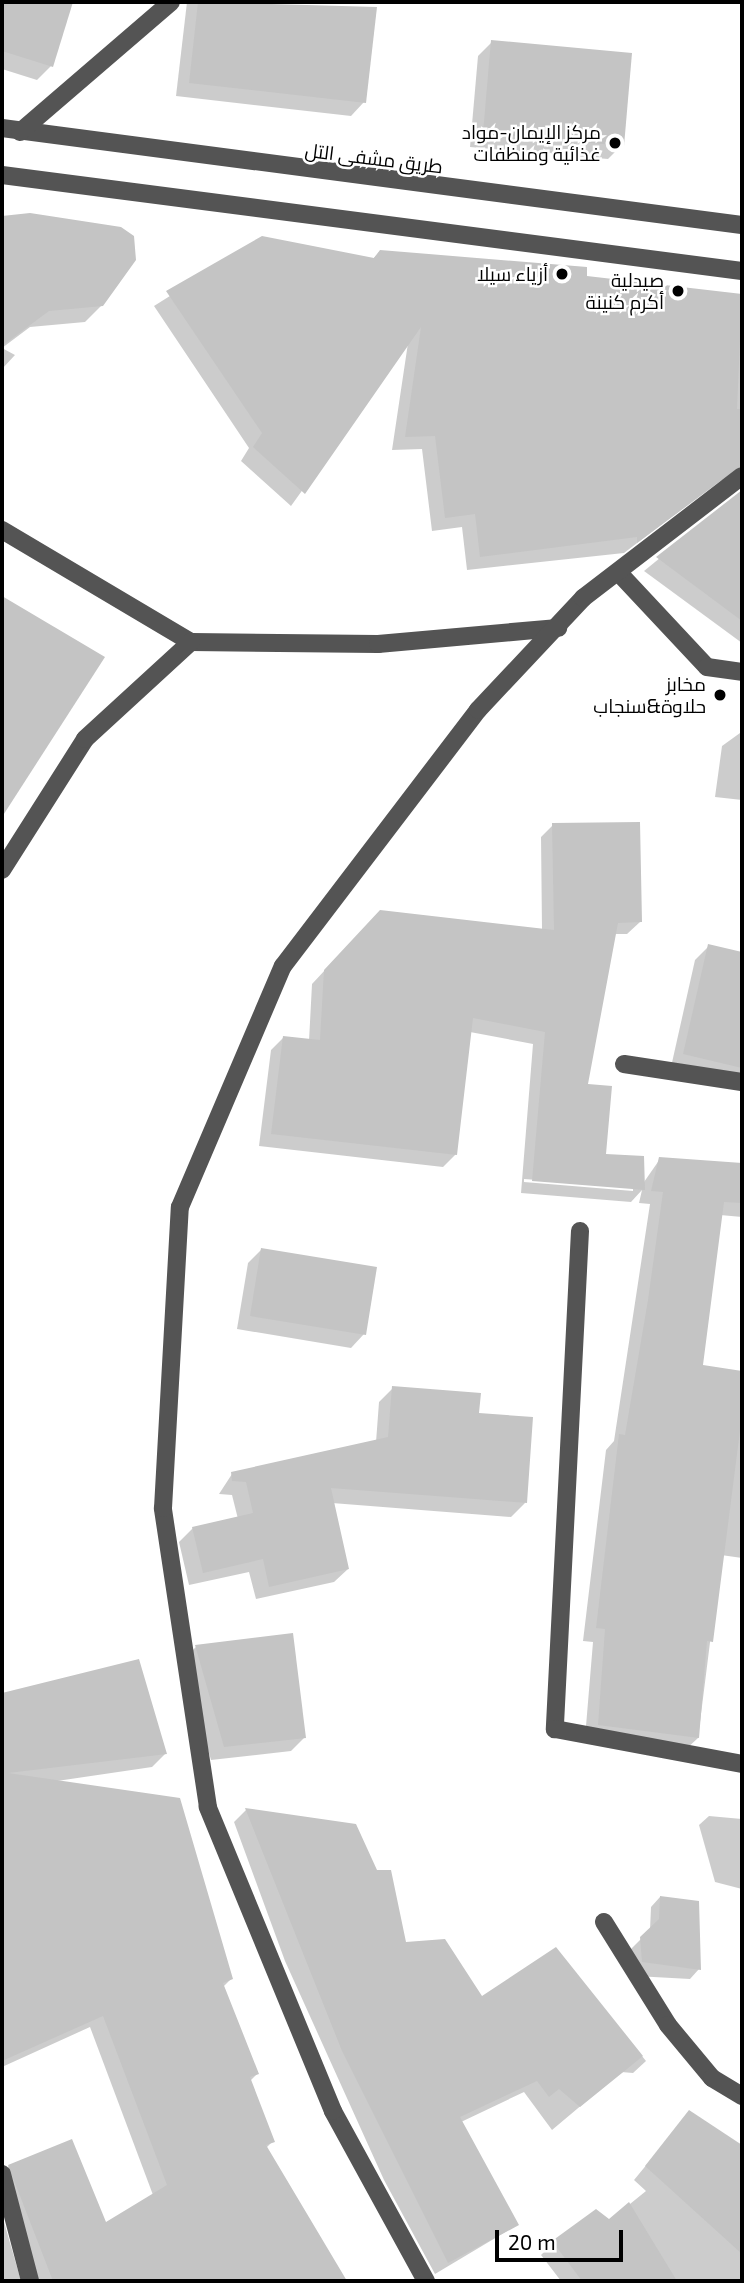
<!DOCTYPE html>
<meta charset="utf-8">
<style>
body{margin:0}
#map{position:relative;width:744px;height:2283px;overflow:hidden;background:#fff;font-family:"Exo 2",Cairo,sans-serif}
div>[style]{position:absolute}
.shadow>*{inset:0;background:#0003}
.building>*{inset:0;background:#c4c4c4}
.minor>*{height:18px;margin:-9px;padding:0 9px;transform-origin:9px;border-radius:9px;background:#545454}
.dots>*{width:19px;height:19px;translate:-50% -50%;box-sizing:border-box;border:4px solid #fff;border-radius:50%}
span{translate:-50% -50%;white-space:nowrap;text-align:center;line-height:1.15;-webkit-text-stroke:5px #fff;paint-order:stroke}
.poi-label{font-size:19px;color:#000}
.right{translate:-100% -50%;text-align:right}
.street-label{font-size:19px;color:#000}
.frame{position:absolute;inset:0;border:4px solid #000;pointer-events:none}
.scale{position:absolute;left:495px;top:2230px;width:128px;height:32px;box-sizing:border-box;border:4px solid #000;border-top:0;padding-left:9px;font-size:21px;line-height:24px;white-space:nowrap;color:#000;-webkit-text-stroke:5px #fff;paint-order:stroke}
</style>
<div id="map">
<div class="shadow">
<i style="clip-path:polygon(2px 2px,71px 2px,51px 66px,37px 80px,2px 69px)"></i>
<i style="clip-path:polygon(187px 2px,375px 9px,364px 102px,351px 116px,176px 96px)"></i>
<i style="clip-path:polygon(492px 42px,622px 145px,608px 159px,470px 147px,478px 56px)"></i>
<i style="clip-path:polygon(30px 215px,102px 305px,85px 322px,30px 327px,2px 348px,15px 355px,2px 369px,2px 218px)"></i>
<i style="clip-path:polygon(262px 238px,372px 260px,380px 251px,742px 296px,742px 475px,736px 482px,720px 480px,624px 553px,467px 570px,462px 527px,432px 531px,422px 449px,392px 450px,408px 343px,291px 506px,241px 461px,249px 448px,154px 306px)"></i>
<i style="clip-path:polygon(742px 491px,742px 643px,644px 571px)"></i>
<i style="clip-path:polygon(2px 599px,102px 657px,2px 812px)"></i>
<i style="clip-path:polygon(742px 717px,742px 800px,715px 797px,722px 746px,740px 733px)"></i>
<i style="clip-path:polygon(evenodd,553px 825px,640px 922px,627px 934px,614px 934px,585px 1086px,605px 1155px,644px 1182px,660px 1159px,742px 1165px,742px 1217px,720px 1215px,701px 1366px,742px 1372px,742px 1558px,721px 1555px,698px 1738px,684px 1751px,585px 1738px,593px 1642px,583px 1641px,606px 1450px,614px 1441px,650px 1204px,639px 1203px,642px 1190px,631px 1202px,521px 1193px,533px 1044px,470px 1032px,456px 1154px,443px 1167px,259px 1146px,271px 1050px,283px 1038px,309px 1041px,312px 984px,367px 925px,542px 930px,541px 837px,553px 825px,524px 1179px,633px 1187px,633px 1191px,524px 1182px,524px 1179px)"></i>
<i style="clip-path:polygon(709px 946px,742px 954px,742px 1084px,671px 1067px,695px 960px)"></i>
<i style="clip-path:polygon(262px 1249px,364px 1334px,351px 1348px,237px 1329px,248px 1263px)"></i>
<i style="clip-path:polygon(393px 1388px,477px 1415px,525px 1503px,511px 1517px,332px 1503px,348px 1569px,334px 1582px,256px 1599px,249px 1572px,189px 1585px,179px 1542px,193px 1528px,238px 1519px,232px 1495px,219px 1494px,232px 1474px,376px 1442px,379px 1402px)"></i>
<i style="clip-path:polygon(196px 1647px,305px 1737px,291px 1751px,211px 1760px,182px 1660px)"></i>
<i style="clip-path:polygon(138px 1661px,165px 1754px,152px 1767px,57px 1781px,231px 1979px,223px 1987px,257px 2074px,250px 2081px,273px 2141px,266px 2148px,345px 2281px,26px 2281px,2px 2174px,9px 2166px,105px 2225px,153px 2195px,90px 2027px,2px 2067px,2px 1695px)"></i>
<i style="clip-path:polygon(246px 1810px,404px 1944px,481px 1998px,556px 1949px,646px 2061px,633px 2073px,621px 2072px,552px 2130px,524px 2092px,461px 2122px,517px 2225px,435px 2274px,384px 2180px,285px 1961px,234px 1822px)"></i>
<i style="clip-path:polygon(709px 1816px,742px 1819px,742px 1889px,715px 1882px,699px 1825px)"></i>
<i style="clip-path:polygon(660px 1897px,699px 1969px,690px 1979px,635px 1976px,631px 1949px,650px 1930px,651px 1907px)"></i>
<i style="clip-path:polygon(690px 2112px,742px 2147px,742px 2281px,561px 2281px,541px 2255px,554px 2242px,609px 2221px,646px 2191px,634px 2180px)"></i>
<i style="clip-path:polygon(2px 2215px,21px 2281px,2px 2281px)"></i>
</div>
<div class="building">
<i style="clip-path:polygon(2px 2px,73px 2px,53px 67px,2px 51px)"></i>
<i style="clip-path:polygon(198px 2px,377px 7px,366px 103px,189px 83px)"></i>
<i style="clip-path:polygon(491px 40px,632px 53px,624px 146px,483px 133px)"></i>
<i style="clip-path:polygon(30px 213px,121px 227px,134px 236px,136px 260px,103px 306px,49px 311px,2px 346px,2px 216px)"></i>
<i style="clip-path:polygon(262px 236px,374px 258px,380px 250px,587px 267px,587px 276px,742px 294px,737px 409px,742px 409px,742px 465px,637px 543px,637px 537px,480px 557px,475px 514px,445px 518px,435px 436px,405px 437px,421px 327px,305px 494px,253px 447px,262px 433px,166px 291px)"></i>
<i style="clip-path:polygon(742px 490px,742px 621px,656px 557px)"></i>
<i style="clip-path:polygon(2px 596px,105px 657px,2px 817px)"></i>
<i style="clip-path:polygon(640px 822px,642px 922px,618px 923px,588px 1084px,612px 1086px,606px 1154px,644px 1156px,645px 1190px,532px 1181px,545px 1032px,473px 1018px,457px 1155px,271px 1134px,283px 1036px,320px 1040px,324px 970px,380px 910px,554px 930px,552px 823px)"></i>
<i style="clip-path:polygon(708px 944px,742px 952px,742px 1068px,683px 1054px)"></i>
<i style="clip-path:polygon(659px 1157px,742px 1163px,742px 1203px,724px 1202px,703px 1365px,742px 1371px,742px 1415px,713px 1642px,707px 1641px,699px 1738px,598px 1725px,605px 1629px,596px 1628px,619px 1434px,625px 1435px,648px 1300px,663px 1192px,651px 1191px)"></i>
<i style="clip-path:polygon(261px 1248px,377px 1267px,366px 1335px,250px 1316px)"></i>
<i style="clip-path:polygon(392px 1386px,481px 1393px,479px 1413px,533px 1417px,527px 1503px,331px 1488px,349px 1569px,269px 1587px,263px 1559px,203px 1573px,192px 1527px,253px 1513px,246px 1482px,232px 1481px,231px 1472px,388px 1437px)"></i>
<i style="clip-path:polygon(293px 1633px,306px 1738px,224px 1747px,195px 1645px)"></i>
<i style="clip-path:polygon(139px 1659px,167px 1754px,8px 1773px,180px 1798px,233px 1979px,223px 1983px,259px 2074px,250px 2077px,275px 2142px,266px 2145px,347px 2281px,53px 2281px,8px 2165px,72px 2139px,106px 2222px,167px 2185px,103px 2016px,2px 2061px,2px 1693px)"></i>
<i style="clip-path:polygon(245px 1808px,356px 1824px,377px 1870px,391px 1870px,406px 1942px,445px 1939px,482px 1996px,556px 1947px,643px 2056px,580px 2107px,559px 2089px,549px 2097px,537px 2081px,460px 2117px,519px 2225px,448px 2263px,342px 2051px)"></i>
<i style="clip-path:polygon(660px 1896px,699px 1901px,701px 1970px,642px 1962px,640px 1937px,659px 1919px)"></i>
<i style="clip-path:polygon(689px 2110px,742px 2145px,742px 2254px,645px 2166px)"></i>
<i style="clip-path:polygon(629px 2202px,677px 2281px,582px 2281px,552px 2241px,596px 2209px,609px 2219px)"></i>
</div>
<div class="minor">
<i style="left:2px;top:128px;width:746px;rotate:7.47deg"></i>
<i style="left:20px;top:132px;width:199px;rotate:-40.7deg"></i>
<i style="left:2px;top:175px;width:746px;rotate:7.39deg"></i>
<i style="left:2px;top:530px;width:220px;rotate:30.7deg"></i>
<i style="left:191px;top:642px;width:187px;rotate:0.6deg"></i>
<i style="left:378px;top:644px;width:181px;rotate:-5.1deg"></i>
<i style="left:618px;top:572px;width:130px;rotate:46.9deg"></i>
<i style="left:707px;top:667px;width:35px;rotate:8deg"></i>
<i style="left:2px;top:870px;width:155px;rotate:-57.6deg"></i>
<i style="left:85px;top:739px;width:144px;rotate:-42.5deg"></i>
<i style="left:624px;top:1064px;width:119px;rotate:8.7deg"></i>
<i style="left:580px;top:1231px;width:499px;rotate:92.9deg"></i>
<i style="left:555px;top:1729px;width:190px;rotate:10.6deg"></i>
<i style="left:604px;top:1922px;width:121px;rotate:58.1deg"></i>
<i style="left:668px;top:2025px;width:69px;rotate:50.3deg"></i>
<i style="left:712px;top:2078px;width:35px;rotate:31deg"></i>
<i style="left:2px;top:2174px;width:111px;rotate:75.3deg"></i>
<i style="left:426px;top:2281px;width:194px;rotate:-118.7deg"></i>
<i style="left:333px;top:2111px;width:329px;rotate:-112.4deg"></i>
<i style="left:208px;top:1807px;width:302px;rotate:-98.6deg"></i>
<i style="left:163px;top:1508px;width:301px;rotate:-86.8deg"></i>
<i style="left:180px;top:1207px;width:262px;rotate:-66.9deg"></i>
<i style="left:283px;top:966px;width:322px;rotate:-52.7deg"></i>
<i style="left:478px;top:710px;width:154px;rotate:-46.8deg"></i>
<i style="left:583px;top:598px;width:200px;rotate:-37.5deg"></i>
</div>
<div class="dots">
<i style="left:615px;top:143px;background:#000"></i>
<i style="left:562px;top:274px;background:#000"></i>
<i style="left:678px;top:291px;background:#000"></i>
<i style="left:720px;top:695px;background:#000"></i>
</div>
<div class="poi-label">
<span class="right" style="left:601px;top:143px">مركز الإيمان-مواد<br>غذائية ومنظفات</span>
<span class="right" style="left:548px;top:274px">أزياء سيلا</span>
<span class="right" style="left:664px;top:291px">صيدلية<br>أكرم كنينة</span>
<span class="right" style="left:706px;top:695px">مخابز<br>حلاوة&amp;سنجاب</span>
</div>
<div class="street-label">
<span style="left:374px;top:158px;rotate:7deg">طريق مشفى التل</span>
</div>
<div class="frame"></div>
<div class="scale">20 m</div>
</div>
